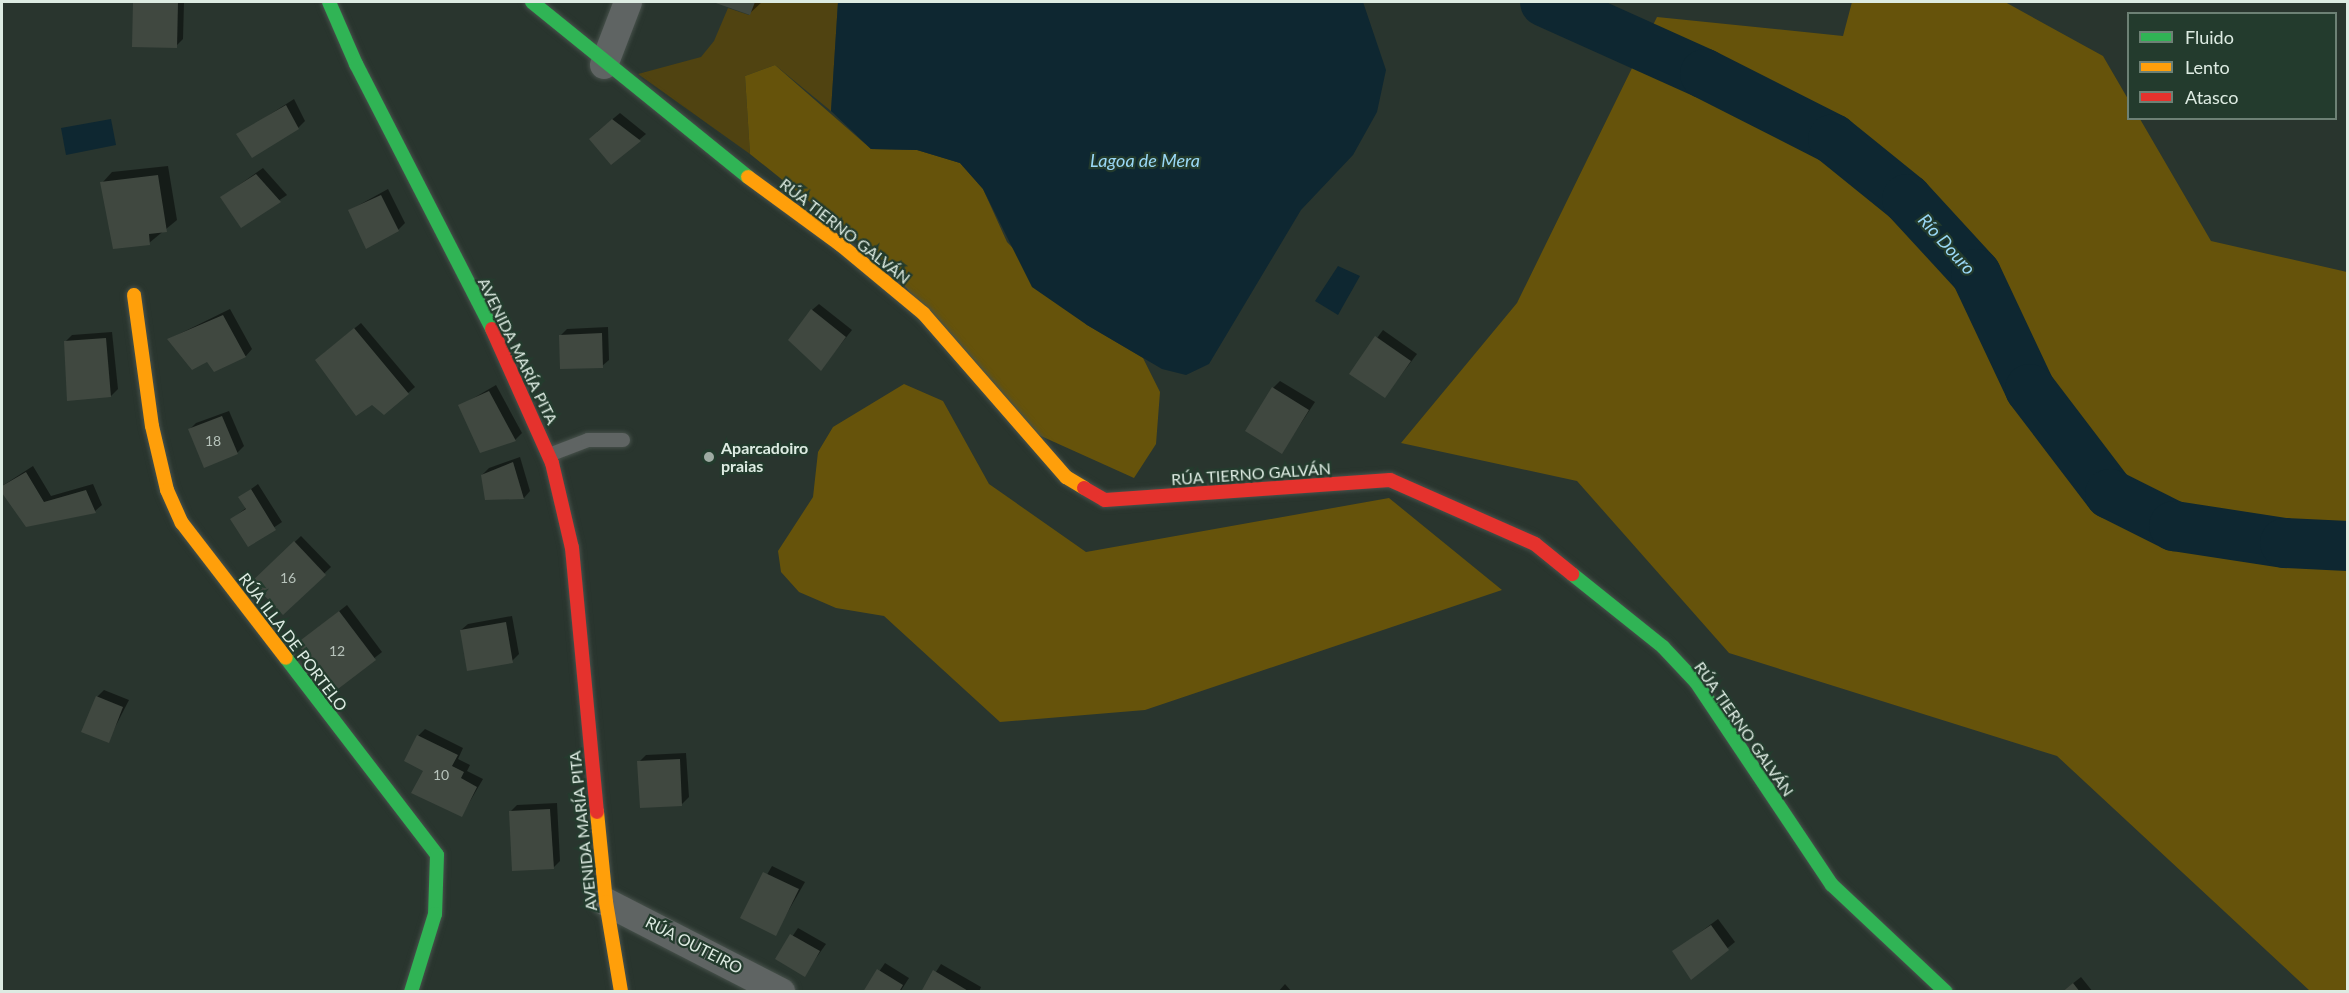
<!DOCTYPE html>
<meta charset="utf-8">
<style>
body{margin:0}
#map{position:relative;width:2349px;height:993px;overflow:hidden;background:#29352e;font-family:Lato,sans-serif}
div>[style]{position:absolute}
.green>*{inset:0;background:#504311}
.forest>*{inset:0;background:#66530b}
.water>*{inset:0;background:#0e2731}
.shadow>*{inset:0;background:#0007}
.river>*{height:50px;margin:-25px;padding:0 25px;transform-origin:25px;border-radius:25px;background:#0e2731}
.building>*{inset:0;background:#404840}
.roads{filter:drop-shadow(0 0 2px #47514b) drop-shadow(0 0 2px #47514b)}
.lane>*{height:14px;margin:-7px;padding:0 7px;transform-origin:7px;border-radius:7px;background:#5f6463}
.street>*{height:28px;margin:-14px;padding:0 14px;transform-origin:14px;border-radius:14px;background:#5f6463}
.fast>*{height:14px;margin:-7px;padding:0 7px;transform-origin:7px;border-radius:7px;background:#30b455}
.slow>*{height:14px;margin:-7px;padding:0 7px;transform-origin:7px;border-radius:7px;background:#ff9f0a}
.jam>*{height:14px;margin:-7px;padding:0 7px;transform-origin:7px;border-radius:7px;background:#e5322d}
.dots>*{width:16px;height:16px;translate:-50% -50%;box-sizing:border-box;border:3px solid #233b2d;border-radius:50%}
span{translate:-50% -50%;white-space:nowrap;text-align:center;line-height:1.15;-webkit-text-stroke:4.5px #233b2d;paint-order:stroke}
.number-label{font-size:14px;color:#b6c2ba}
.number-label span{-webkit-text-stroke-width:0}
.street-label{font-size:16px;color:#ddebe2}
.poi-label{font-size:16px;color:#ddebe2;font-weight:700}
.left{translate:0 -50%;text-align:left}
.water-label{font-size:18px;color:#9ad8f5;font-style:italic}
.frame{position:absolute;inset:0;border:3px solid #ddebe2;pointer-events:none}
.legend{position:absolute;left:2127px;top:12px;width:210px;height:108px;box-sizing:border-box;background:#233b2d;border:2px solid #6d8175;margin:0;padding:8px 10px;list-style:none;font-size:18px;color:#ddebe2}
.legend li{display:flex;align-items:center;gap:12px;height:30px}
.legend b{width:30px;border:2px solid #6d8175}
</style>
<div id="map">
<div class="green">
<i style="clip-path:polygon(755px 2px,838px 2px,831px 111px,775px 65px,745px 76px,750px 154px,638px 74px,701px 57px,714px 41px,728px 8px,749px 15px)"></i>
</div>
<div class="forest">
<i style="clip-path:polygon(1852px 2px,2005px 2px,2103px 56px,2128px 99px,2128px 118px,2140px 119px,2211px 241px,2347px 272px,2347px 991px,2310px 991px,2057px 756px,1729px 653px,1577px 481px,1401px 443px,1517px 303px,1657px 17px,1843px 36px)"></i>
<i style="clip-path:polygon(775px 65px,871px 149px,917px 150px,960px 163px,983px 189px,1007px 242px,1087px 325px,1143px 358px,1160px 392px,1156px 444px,1134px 478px,1032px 432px,881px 259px,750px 154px,745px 76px)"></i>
<i style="clip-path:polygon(904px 384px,943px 401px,989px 484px,1086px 552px,1389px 498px,1502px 590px,1145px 710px,1000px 722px,884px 616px,836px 608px,799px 592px,781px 572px,778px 551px,813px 497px,818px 452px,833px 427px)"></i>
</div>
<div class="water">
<i style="clip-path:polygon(838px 2px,1363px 2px,1386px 70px,1377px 112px,1353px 155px,1301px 210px,1209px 364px,1186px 375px,1162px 369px,1087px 325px,1032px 287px,983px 189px,960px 163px,917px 150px,871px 149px,831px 111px)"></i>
<i style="clip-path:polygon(111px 119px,116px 145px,66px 155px,61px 128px)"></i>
<i style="clip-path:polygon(1338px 266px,1360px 276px,1338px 315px,1315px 301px)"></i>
</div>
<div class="shadow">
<i style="clip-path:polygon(135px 2px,184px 2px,183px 39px,176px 46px,134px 45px)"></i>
<i style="clip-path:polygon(717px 2px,762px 2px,749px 14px)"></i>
<i style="clip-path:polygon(294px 99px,305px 121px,298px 128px,238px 135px)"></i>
<i style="clip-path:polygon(620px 113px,646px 134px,612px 163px,597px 132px)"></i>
<i style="clip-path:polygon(168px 166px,177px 220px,149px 243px,102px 183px,112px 172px)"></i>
<i style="clip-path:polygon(263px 168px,287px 195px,241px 226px,222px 197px)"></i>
<i style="clip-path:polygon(388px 189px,405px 223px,398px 230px,350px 210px)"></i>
<i style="clip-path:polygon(819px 304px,852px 330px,821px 369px,812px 310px)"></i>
<i style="clip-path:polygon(230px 309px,252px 349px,246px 356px,214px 370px,207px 360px,169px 339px)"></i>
<i style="clip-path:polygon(361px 323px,415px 387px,408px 393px,324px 353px)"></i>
<i style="clip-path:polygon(608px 327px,609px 360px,602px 366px,560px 336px,567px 329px)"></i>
<i style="clip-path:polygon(1383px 330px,1417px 354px,1385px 396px,1351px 373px)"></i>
<i style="clip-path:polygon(112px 332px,118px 389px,111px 396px,65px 342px,72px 335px)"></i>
<i style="clip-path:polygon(1280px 381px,1315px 402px,1282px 452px,1273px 388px)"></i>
<i style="clip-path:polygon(496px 385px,522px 433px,515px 440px,460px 406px)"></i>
<i style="clip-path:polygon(229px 411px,244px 446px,237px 453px,190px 429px,196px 423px)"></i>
<i style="clip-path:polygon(520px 457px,530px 491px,524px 498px,486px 498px,482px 475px,489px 468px)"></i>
<i style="clip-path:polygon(33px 466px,51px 496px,93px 484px,102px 505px,95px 511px,27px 525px,2px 486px)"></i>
<i style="clip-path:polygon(258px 484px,282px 522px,248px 545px,232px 519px,246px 508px,240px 497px)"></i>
<i style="clip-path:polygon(301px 536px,331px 567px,283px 613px,253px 582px)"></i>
<i style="clip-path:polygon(347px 605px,382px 652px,334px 690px,299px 643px)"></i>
<i style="clip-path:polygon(512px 616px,519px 654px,512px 661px,461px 630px,468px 624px)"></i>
<i style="clip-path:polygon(104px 690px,129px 700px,108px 741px,97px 697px)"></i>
<i style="clip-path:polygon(425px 729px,463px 748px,458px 759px,470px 765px,467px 771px,483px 779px,462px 815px,425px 770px,418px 736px)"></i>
<i style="clip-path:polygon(686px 753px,689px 797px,682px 804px,639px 762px,646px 755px)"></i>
<i style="clip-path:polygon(557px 803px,560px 861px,553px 868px,510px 812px,517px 805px)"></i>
<i style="clip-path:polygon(772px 866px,805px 882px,775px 934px,742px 918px)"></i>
<i style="clip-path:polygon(1718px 919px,1735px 942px,1691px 978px,1674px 952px)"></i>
<i style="clip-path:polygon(798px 928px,826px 944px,804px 975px,777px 959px)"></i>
<i style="clip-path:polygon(885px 963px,909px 978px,900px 992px,865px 992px)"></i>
<i style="clip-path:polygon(941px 964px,981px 987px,979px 992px,923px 992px)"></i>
<i style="clip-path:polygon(2081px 977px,2093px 992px,2062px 992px)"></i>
<i style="clip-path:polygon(1285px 984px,1292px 992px,1278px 992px)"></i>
</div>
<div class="river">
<i style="left:1545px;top:2px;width:175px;rotate:24.2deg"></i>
<i style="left:1705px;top:74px;width:144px;rotate:26.9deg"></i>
<i style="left:1833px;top:139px;width:95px;rotate:39deg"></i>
<i style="left:1907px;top:199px;width:102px;rotate:47.4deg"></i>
<i style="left:1976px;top:274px;width:127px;rotate:64.8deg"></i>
<i style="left:2030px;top:389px;width:132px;rotate:52.7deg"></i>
<i style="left:2110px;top:494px;width:72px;rotate:26.6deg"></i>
<i style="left:2174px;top:526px;width:112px;rotate:8.7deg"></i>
<i style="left:2285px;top:543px;width:63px;rotate:2.7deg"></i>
</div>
<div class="building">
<i style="clip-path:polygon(133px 2px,178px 2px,177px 48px,132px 47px)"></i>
<i style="clip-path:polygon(713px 2px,755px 2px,750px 15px)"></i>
<i style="clip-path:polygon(286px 105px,299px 129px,252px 158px,236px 134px)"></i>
<i style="clip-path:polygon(612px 119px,641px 141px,611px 165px,589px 139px)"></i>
<i style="clip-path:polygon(256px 174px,281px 202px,241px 228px,220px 197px)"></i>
<i style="clip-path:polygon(158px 175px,167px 232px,149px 234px,150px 245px,113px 249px,100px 182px)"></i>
<i style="clip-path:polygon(381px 195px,399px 231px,366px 249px,348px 210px)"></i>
<i style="clip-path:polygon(811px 309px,846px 337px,821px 371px,788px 340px)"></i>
<i style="clip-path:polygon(223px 315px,246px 357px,214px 372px,207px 362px,192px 370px,167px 339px)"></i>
<i style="clip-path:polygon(354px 328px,409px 394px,384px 415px,372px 405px,356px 416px,315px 360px)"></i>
<i style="clip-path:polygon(602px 333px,603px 368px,560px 369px,559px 335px)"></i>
<i style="clip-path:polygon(1375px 336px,1411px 361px,1385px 398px,1349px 374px)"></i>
<i style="clip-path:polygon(106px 338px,111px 397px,67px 401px,64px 341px)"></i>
<i style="clip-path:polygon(1272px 387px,1309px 410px,1282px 454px,1245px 431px)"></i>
<i style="clip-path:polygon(489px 391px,516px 441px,480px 453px,458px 405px)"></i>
<i style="clip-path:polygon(222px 416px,238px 454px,204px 468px,188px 429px)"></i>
<i style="clip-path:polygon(513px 462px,524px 499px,485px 500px,481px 475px)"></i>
<i style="clip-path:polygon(26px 472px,44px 502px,86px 490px,96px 513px,26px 527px,2px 493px,2px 486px)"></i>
<i style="clip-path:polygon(251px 489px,276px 530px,248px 547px,230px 519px,246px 509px,238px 497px)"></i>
<i style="clip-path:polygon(294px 541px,326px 575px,283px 615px,251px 582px)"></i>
<i style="clip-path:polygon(339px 611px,376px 660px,334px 692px,297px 643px)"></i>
<i style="clip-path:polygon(506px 622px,513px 663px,467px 671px,460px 630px)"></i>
<i style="clip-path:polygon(96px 696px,123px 707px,109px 743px,81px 732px)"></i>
<i style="clip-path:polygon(417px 735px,458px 755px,452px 766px,464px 772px,461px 778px,477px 787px,462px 817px,411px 793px,423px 771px,404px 761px)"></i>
<i style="clip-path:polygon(680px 759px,682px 806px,640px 808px,637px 761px)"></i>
<i style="clip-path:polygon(550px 809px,554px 869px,512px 871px,509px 811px)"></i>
<i style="clip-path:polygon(763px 872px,799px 889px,776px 936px,740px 918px)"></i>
<i style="clip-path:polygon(1711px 925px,1729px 950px,1691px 980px,1672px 951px)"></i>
<i style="clip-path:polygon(790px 934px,820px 951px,805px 977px,775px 959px)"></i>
<i style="clip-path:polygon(877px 969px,903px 985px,899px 992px,863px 992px)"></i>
<i style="clip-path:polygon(933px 970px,970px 992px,921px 992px)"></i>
<i style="clip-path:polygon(2073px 983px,2080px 992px,2062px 992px)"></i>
</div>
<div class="roads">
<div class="lane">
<i style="left:549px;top:455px;width:42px;rotate:-21deg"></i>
<i style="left:588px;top:440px;width:35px"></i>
</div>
<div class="street">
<i style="left:604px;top:65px;width:67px;rotate:-69.1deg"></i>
<i style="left:606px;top:902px;width:197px;rotate:27.2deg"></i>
</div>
<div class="fast">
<i style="left:329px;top:2px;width:68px;rotate:66.5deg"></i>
<i style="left:356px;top:64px;width:298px;rotate:62.8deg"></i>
<i style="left:532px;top:2px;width:278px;rotate:39deg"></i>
<i style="left:1572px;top:574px;width:117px;rotate:38.7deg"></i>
<i style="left:1663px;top:647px;width:48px;rotate:46.7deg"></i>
<i style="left:1696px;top:682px;width:244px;rotate:56.2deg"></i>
<i style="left:1832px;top:885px;width:156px;rotate:43.2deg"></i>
<i style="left:286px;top:658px;width:248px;rotate:52.5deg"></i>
<i style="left:437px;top:855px;width:59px;rotate:91.9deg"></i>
<i style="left:435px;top:914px;width:82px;rotate:107.1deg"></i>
</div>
<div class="slow">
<i style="left:748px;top:177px;width:115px;rotate:36.2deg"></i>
<i style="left:841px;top:245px;width:107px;rotate:39.7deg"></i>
<i style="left:923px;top:313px;width:218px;rotate:48.9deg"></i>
<i style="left:1066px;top:477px;width:21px;rotate:31deg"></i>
<i style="left:134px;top:295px;width:132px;rotate:82.2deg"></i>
<i style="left:152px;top:426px;width:66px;rotate:76.8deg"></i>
<i style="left:167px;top:490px;width:36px;rotate:66deg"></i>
<i style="left:182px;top:523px;width:170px;rotate:52.4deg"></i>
<i style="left:597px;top:812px;width:90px;rotate:84.3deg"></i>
<i style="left:606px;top:902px;width:91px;rotate:80.5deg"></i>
</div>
<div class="jam">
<i style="left:492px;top:329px;width:147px;rotate:65.9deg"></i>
<i style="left:552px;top:463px;width:87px;rotate:76.8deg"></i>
<i style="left:572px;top:548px;width:265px;rotate:84.6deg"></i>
<i style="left:1084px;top:488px;width:24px;rotate:30deg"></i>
<i style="left:1105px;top:500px;width:286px;rotate:-4deg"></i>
<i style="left:1390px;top:480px;width:158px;rotate:23.8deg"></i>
<i style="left:1535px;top:544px;width:48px;rotate:39deg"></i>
</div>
</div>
<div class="dots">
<i style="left:709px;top:457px;background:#9eaba3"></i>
</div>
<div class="number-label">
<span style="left:213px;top:441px">18</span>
<span style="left:288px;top:578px">16</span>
<span style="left:337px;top:651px">12</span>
<span style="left:441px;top:775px">10</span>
</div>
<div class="street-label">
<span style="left:845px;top:231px;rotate:38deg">RÚA TIERNO GALVÁN</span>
<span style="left:518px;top:351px;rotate:64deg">AVENIDA MARÍA PITA</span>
<span style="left:1251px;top:474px;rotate:-4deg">RÚA TIERNO GALVÁN</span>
<span style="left:293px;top:642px;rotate:53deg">RÚA ILLA DE PORTELO</span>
<span style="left:1744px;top:729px;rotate:55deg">RÚA TIERNO GALVÁN</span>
<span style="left:583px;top:831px;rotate:-96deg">AVENIDA MARÍA PITA</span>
<span style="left:694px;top:945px;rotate:27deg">RÚA OUTEIRO</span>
</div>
<div class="poi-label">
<span class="left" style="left:721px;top:457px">Aparcadoiro<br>praias</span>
</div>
<div class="water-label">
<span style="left:1145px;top:160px">Lagoa de Mera</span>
<span style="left:1947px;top:244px;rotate:48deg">Río Douro</span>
</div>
<div class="frame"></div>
<ul class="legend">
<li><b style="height:8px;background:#30b455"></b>Fluido</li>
<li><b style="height:8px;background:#ff9f0a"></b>Lento</li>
<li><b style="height:8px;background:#e5322d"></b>Atasco</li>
</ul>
</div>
